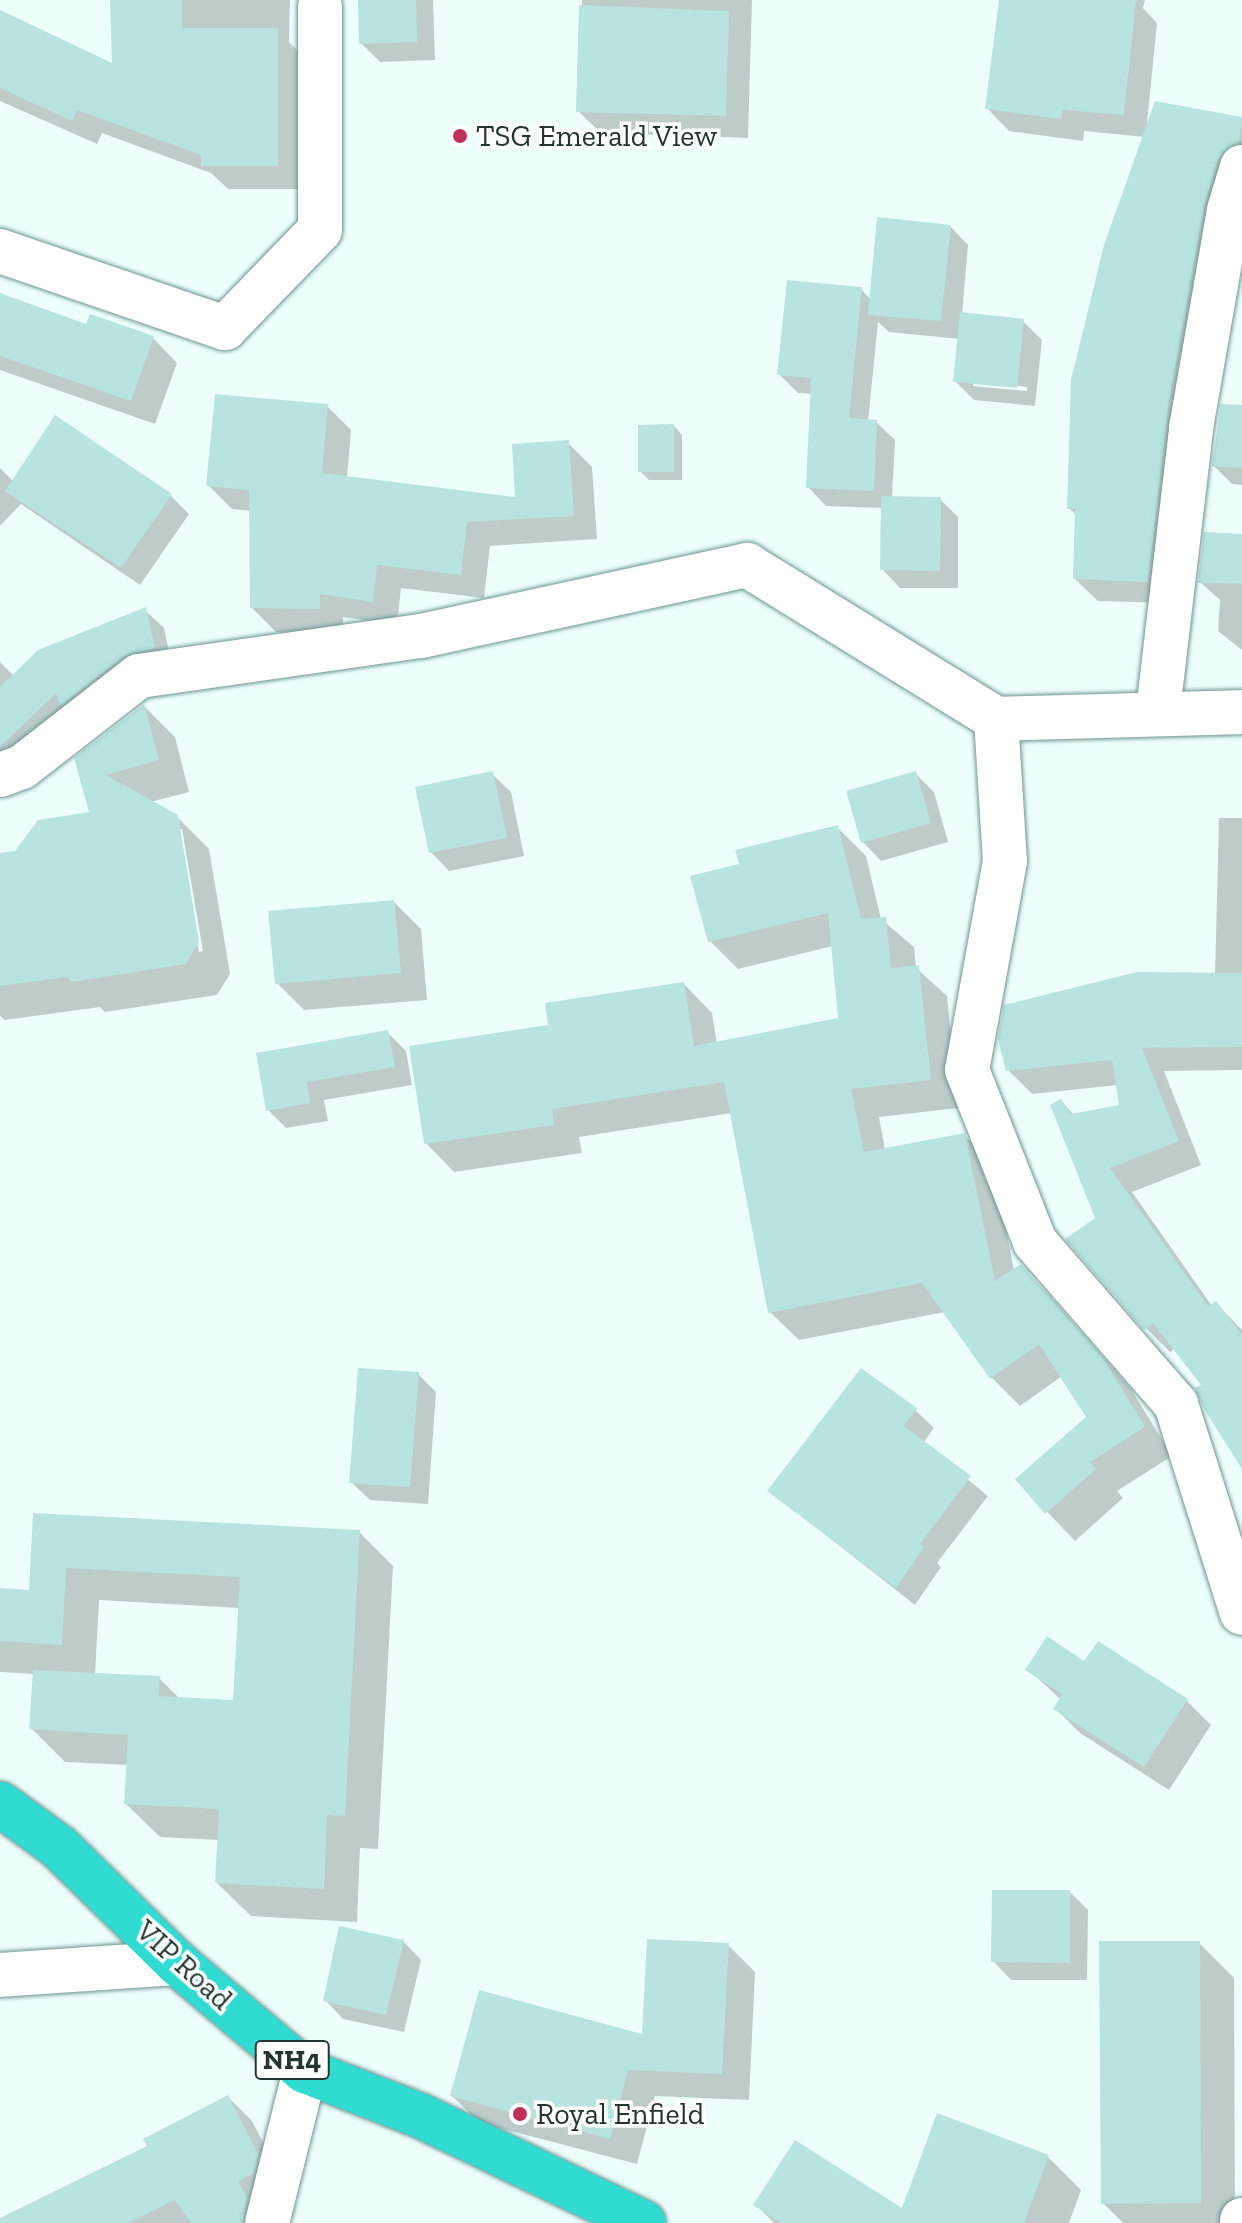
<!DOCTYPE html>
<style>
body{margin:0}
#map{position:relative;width:1242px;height:2223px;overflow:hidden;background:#edfffd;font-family:"Zilla Slab",serif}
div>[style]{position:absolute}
.shadow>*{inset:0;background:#0003}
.building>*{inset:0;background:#b8e3df}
.roads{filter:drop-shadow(0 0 2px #6d9592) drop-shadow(0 0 2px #6d9592)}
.minor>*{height:44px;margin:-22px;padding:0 22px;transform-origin:22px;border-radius:22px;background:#fff}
.highway>*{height:44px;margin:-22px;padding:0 22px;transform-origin:22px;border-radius:22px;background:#30dbd2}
.dots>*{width:22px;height:22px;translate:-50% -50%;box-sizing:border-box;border:4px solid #fff;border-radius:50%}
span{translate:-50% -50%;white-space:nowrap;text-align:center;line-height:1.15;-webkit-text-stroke:7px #fff;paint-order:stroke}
.shield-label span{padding:2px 6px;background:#fff;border:2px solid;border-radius:6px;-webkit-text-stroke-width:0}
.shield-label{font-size:28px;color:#233533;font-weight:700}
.poi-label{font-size:30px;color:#233533}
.left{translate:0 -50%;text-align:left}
.street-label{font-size:30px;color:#233533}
</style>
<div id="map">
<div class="shadow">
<i style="clip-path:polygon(112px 0,290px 0,289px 42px,301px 54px,302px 189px,228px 189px,211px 173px,102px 133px,97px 144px,0 101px,0 10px,114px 66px)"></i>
<i style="clip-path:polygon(360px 0,433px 0,435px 60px,380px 62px,361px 43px)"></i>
<i style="clip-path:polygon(582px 0,752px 0,748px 138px,601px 133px,578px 111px)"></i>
<i style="clip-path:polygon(1001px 0,1145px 0,1143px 8px,1157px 23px,1147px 124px,1242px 119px,1242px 180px,1170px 603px,1098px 601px,1075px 579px,1077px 516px,1069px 508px,1145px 137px,1084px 131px,1083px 141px,1009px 131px,987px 108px)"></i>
<i style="clip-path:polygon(evenodd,950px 226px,968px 245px,962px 315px,1023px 321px,1042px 340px,1035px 406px,974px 400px,955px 381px,960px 339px,889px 332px,878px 322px,868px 422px,876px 422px,895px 440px,892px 498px,940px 499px,958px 517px,958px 588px,900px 588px,882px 569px,883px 508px,826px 506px,808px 487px,812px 394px,798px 393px,779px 374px,861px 289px,871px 300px,950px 226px,973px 382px,1027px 387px,1027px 391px,973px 386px,973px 382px)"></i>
<i style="clip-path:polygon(0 295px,88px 326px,153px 338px,177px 363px,155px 424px,0 370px)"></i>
<i style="clip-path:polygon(327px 406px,351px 430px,347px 478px,517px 499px,568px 443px,592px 467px,597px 539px,490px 546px,484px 598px,401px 588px,397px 625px,343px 617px,343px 633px,276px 632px,252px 608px,251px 511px,232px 509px,208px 485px)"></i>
<i style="clip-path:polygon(1242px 407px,1242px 485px,1232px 484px,1214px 466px)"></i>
<i style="clip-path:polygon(55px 418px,171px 496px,189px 514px,140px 585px,21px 504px,0 526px,0 468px,14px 482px)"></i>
<i style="clip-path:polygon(674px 426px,682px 435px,682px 480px,649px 480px,640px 471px)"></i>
<i style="clip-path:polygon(1242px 536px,1242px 650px,1218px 631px,1220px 600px,1200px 582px)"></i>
<i style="clip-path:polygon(145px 610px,164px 628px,172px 667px,0 778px,0 662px,14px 676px)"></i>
<i style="clip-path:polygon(evenodd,144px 706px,175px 737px,189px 792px,150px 802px,177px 817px,209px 849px,230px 974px,217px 995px,105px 1012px,100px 1007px,5px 1020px,0 1016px,0 855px,17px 852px,91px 814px,76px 759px,144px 706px,178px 829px,182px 829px,203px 951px,199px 952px,178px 829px)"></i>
<i style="clip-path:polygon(492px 774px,511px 792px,524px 856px,449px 871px,431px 852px)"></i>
<i style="clip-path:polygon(916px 774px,934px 792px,948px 842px,881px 861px,863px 842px)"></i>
<i style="clip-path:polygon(1219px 818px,1242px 818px,1242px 1070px,1164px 1071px,1201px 1165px,1132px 1192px,1212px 1306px,1216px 1303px,1242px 1330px,1242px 1457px,1204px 1386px,1175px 1348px,1170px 1352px,1146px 1328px,1097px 1219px,1061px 1101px,1074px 1115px,1121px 1106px,1118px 1085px,1032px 1094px,1008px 1070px,1215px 976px)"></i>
<i style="clip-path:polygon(837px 827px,866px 856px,881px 919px,914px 947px,916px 968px,947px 996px,958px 1108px,879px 1117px,885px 1150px,964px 1135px,993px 1164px,1014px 1270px,1021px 1266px,1049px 1295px,1131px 1389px,1172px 1456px,1117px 1491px,1123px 1498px,1075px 1541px,1017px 1480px,1088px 1417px,1062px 1376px,1020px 1406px,992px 1378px,945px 1312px,799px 1340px,770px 1312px,732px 1113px,579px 1137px,582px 1153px,454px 1172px,426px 1143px,684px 984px,712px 1013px,717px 1044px,840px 1020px,833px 946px,738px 969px,710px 941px,741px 866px)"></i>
<i style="clip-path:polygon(394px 902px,421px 929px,427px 1000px,304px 1010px,277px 983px)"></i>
<i style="clip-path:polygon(387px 1032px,406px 1051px,412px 1085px,324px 1100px,328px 1121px,286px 1128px,268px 1110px,258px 1055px)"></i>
<i style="clip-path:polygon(418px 1374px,436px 1392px,428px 1504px,370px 1500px,351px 1482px)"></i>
<i style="clip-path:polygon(915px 1410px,934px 1428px,923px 1443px,988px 1496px,937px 1563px,941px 1567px,915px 1605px,770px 1491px)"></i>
<i style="clip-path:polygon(evenodd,35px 1515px,359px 1532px,393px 1566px,378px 1849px,360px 1848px,357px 1922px,251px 1916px,217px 1883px,219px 1840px,160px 1837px,126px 1804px,128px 1765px,65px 1762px,31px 1728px,34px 1674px,0 1672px,0 1590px,31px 1592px,35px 1515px,99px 1600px,240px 1608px,235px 1702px,180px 1699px,159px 1678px,95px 1675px,99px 1600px)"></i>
<i style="clip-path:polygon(1085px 1664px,1187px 1701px,1211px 1725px,1169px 1790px,1080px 1733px,1055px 1708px,1061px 1700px,1028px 1669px)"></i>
<i style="clip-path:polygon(1070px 1892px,1088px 1910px,1087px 1980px,1011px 1980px,993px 1961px)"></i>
<i style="clip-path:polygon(403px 1941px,421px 1960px,404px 2032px,343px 2019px,325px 2000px)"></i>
<i style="clip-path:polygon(1199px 1943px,1234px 1978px,1235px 2223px,1123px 2223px,1103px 2203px)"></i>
<i style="clip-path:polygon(728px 1945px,755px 1972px,749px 2100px,655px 2096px,637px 2164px,480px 2123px,452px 2096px,644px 2037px)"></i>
<i style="clip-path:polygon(228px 2097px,252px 2121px,282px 2179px,270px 2223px,40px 2223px)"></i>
<i style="clip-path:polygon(1048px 2157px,1081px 2190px,1069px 2223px,774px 2223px,756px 2205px,903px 2211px)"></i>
</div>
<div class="building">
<i style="clip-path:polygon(110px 0,182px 0,182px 28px,278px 28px,278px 166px,201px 166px,201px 155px,77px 110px,72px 121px,0 88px,0 10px,112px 63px)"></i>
<i style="clip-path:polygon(358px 0,416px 0,417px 42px,359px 44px)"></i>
<i style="clip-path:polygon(999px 0,1136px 0,1124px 115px,1063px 110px,1061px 119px,985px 109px)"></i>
<i style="clip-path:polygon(579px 5px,729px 11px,726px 116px,576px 112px)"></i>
<i style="clip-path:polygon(1155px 101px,1242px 117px,1242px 123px,1238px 143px,1218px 160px,1204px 206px,1169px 400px,1148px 582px,1073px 579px,1075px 509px,1067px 509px,1071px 380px,1104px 245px)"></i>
<i style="clip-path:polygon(877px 217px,951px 225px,941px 321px,868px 315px)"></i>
<i style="clip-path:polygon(787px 280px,862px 287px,849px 418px,877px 420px,874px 491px,806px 488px,811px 378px,777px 375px)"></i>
<i style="clip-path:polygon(0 293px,86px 324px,90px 314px,154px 336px,131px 401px,0 356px)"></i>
<i style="clip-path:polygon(960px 312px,1024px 319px,1017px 388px,953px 382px)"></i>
<i style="clip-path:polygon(215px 394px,328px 404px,322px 473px,515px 497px,512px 444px,569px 440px,574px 516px,467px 522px,461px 575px,377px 565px,373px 602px,320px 594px,320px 609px,250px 608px,249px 490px,206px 486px)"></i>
<i style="clip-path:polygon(1221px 404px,1242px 405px,1242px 468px,1212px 466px)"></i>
<i style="clip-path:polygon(55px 415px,172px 494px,121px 568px,5px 491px)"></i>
<i style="clip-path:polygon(674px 424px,674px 472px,638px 472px,638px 425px)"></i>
<i style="clip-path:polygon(881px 496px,941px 497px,940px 571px,880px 570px)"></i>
<i style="clip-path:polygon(1204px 532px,1242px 534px,1242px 584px,1198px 583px)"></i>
<i style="clip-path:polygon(146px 607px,155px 648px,124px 656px,60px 706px,56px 693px,0 747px,0 687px,38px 650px)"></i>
<i style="clip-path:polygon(144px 704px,159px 760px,106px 775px,178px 815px,199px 942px,186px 964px,72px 982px,67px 977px,0 986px,0 853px,15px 851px,38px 820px,89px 812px,74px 758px)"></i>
<i style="clip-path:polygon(493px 771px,507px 838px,429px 853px,415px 787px)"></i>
<i style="clip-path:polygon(916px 771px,931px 823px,861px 843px,846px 791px)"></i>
<i style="clip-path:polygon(838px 825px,861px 919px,886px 917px,891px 968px,919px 965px,931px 1080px,851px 1089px,864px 1152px,965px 1133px,995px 1281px,1021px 1264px,1103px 1358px,1145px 1427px,1090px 1462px,1096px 1469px,1045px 1514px,1015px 1479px,1086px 1417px,1039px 1344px,990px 1379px,922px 1283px,768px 1313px,724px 1082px,552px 1109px,554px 1125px,424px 1144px,409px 1046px,548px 1025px,545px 1003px,684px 982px,694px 1046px,838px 1018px,828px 913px,708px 942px,690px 876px,739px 864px,735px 850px)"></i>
<i style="clip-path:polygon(394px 900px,401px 973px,275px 984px,268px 911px)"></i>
<i style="clip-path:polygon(1137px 972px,1242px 973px,1242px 1047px,1142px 1048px,1179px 1141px,1110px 1168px,1208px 1306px,1216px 1301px,1242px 1335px,1242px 1469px,1204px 1409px,1195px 1388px,1201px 1385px,1153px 1323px,1144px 1330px,1065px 1239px,1095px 1218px,1050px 1105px,1061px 1099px,1071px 1114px,1119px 1105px,1112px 1060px,1006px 1071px,998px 1039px,1004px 1005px)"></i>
<i style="clip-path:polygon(388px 1030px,395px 1067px,307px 1082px,310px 1103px,266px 1111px,256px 1053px)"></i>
<i style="clip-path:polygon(358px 1368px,419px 1372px,410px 1487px,349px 1483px)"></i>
<i style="clip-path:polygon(861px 1368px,917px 1408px,904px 1426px,971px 1476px,920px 1544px,924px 1547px,896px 1588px,767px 1491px)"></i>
<i style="clip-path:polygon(33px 1513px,360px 1530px,345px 1816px,327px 1815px,324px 1889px,215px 1883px,219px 1809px,124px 1804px,128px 1735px,29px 1729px,33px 1670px,160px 1676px,159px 1696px,233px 1700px,240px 1577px,66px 1568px,62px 1645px,0 1641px,0 1588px,29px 1590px)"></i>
<i style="clip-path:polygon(1047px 1636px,1084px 1661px,1098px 1641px,1188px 1699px,1144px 1767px,1053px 1709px,1062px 1694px,1025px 1670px)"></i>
<i style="clip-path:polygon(992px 1890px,1070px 1890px,1070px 1963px,991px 1962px)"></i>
<i style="clip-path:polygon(339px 1926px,404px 1940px,386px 2015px,323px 2001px)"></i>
<i style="clip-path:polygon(647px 1939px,729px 1943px,722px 2074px,628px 2070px,610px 2139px,450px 2096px,479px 1990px,642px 2034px)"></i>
<i style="clip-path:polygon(1099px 1941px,1200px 1941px,1201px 2203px,1101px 2204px)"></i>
<i style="clip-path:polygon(228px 2095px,258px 2154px,254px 2173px,238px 2181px,247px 2198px,243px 2223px,191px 2223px,175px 2200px,129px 2223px,0 2223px,0 2218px,147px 2146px,143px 2139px)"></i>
<i style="clip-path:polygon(937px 2113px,1049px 2155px,1024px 2223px,781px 2223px,753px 2205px,795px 2140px,902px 2208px)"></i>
</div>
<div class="roads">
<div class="minor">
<i style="left:0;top:251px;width:238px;rotate:18.9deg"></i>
<i style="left:225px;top:328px;width:136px;rotate:-45.9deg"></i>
<i style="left:320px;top:230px;width:224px;rotate:-90deg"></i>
<i style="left:1158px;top:711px;width:285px;rotate:-83.3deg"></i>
<i style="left:1191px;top:428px;width:221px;rotate:-80.1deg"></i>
<i style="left:1229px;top:210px;width:45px;rotate:-73.2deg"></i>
<i style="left:1242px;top:712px;width:246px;rotate:178.4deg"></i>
<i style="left:996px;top:719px;width:142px;rotate:86.4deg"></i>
<i style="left:1005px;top:861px;width:212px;rotate:100.3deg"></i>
<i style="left:967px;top:1070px;width:185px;rotate:68.4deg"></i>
<i style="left:1035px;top:1242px;width:215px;rotate:49deg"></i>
<i style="left:1176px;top:1404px;width:219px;rotate:72.5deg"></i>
<i style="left:0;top:775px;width:23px;rotate:-20deg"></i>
<i style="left:22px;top:767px;width:148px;rotate:-37.9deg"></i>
<i style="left:139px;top:676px;width:285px;rotate:-8.1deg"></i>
<i style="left:421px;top:636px;width:334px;rotate:-12.3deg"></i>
<i style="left:747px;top:565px;width:293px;rotate:31.7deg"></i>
<i style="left:0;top:1975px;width:177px;rotate:-3.9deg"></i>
<i style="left:267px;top:2223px;width:157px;rotate:-76deg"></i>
<i style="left:1242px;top:2223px;width:3px;rotate:-90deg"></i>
</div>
<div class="highway">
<i style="left:0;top:1804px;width:73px;rotate:36.1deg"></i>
<i style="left:59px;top:1847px;width:165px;rotate:44.5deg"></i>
<i style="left:177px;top:1963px;width:167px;rotate:40.2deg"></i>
<i style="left:305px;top:2071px;width:124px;rotate:21.2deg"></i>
<i style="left:421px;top:2116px;width:247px;rotate:25.6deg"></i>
</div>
</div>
<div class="dots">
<i style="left:460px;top:136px;background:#c03159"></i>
<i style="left:520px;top:2114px;background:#c03159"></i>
</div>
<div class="shield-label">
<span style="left:292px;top:2060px">NH4</span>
</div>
<div class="poi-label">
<span class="left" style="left:476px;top:136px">TSG Emerald View</span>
<span class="left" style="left:536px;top:2114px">Royal Enfield</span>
</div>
<div class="street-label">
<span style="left:184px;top:1965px;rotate:42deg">VIP Road</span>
</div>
</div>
